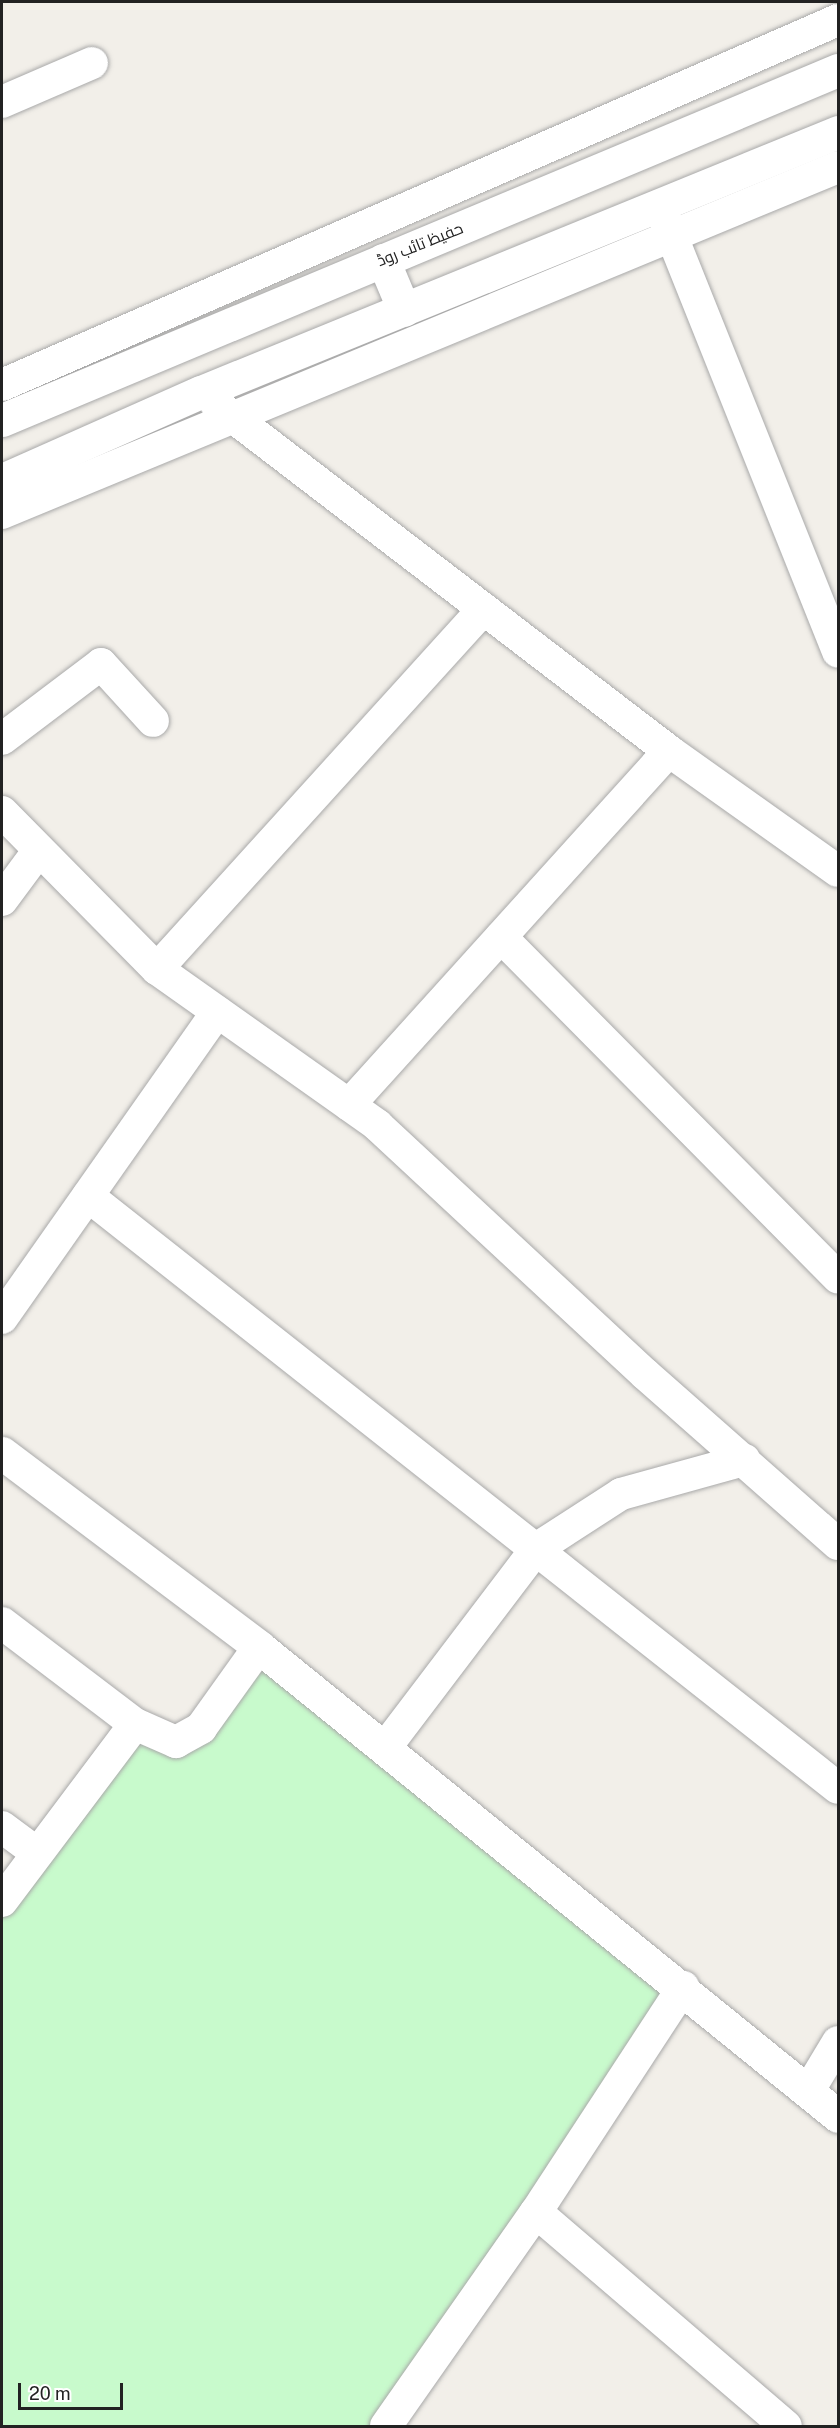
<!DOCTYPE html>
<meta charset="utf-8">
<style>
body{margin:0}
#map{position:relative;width:840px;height:2428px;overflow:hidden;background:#f2efe9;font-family:"Public Sans",Cairo,sans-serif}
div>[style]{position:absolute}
.park>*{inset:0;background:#c8facc}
.roads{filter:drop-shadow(0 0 2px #a9a9a9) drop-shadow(0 0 2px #a9a9a9)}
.minor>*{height:32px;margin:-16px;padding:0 16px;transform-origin:16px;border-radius:16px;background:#fff}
.tertiary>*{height:33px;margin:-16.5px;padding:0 16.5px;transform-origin:16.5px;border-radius:16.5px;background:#fff}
span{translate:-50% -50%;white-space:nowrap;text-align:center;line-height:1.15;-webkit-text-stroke:4.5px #fff;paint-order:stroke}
.street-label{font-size:16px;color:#222}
.frame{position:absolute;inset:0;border:3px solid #222;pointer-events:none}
.scale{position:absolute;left:18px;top:2383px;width:105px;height:27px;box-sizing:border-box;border:3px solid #222;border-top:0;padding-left:8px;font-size:18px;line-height:21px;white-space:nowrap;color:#222;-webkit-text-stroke:4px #fff;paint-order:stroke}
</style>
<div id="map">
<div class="park">
<i style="clip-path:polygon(259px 1647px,683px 1987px,386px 2426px,2px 2426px,2px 1900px,135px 1724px,176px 1741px)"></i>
</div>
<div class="roads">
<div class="minor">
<i style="left:2px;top:102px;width:98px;rotate:-23.4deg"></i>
<i style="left:665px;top:219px;width:466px;rotate:68.2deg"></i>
<i style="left:2px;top:385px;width:912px;rotate:-23.59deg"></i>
<i style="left:216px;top:404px;width:571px;rotate:37.45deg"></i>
<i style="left:669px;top:751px;width:207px;rotate:35.4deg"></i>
<i style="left:2px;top:513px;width:905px;rotate:-22.48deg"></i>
<i style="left:2px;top:739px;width:124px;rotate:-37.1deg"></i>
<i style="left:101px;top:664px;width:77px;rotate:47.6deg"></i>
<i style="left:2px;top:812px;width:221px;rotate:45.4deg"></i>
<i style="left:157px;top:969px;width:270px;rotate:35.3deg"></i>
<i style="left:377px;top:1125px;width:366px;rotate:42.9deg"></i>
<i style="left:645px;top:1374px;width:257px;rotate:41.4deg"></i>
<i style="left:2px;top:900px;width:62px;rotate:-53.5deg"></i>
<i style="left:501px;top:937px;width:479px;rotate:45.3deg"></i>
<i style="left:157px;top:969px;width:486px;rotate:-47.8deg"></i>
<i style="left:349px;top:1105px;width:477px;rotate:-47.9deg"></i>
<i style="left:88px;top:1196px;width:955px;rotate:38.29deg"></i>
<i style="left:2px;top:1318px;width:374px;rotate:-54.9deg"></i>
<i style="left:2px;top:1623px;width:167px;rotate:37.2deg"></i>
<i style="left:385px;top:1748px;width:250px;rotate:-52.8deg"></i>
<i style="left:536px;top:1549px;width:101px;rotate:-32.9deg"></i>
<i style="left:621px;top:1494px;width:128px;rotate:-15.5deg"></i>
<i style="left:2px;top:1827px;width:44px;rotate:36.6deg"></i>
<i style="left:2px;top:1901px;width:221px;rotate:-53.1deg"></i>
<i style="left:135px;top:1724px;width:45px;rotate:23.7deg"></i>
<i style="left:176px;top:1742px;width:29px;rotate:-29deg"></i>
<i style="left:201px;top:1728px;width:100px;rotate:-54.4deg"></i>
<i style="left:809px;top:2090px;width:56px;rotate:-58.9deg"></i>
<i style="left:536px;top:2212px;width:329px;rotate:40.6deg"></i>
<i style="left:386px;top:2426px;width:261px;rotate:-55deg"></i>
<i style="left:536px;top:2212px;width:269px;rotate:-56.8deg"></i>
</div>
<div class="tertiary">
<i style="left:383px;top:260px;width:54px;rotate:67.2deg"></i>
<i style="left:2px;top:420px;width:906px;rotate:-22.72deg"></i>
<i style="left:2px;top:480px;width:218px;rotate:-23.9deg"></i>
<i style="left:201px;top:392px;width:688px;rotate:-22.2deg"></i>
<i style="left:2px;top:1453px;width:322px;rotate:37deg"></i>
<i style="left:259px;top:1647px;width:745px;rotate:39.01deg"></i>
</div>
</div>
<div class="street-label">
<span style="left:420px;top:245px;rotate:-22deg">حفیظ تائب روڈ</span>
</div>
<div class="frame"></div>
<div class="scale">20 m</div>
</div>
